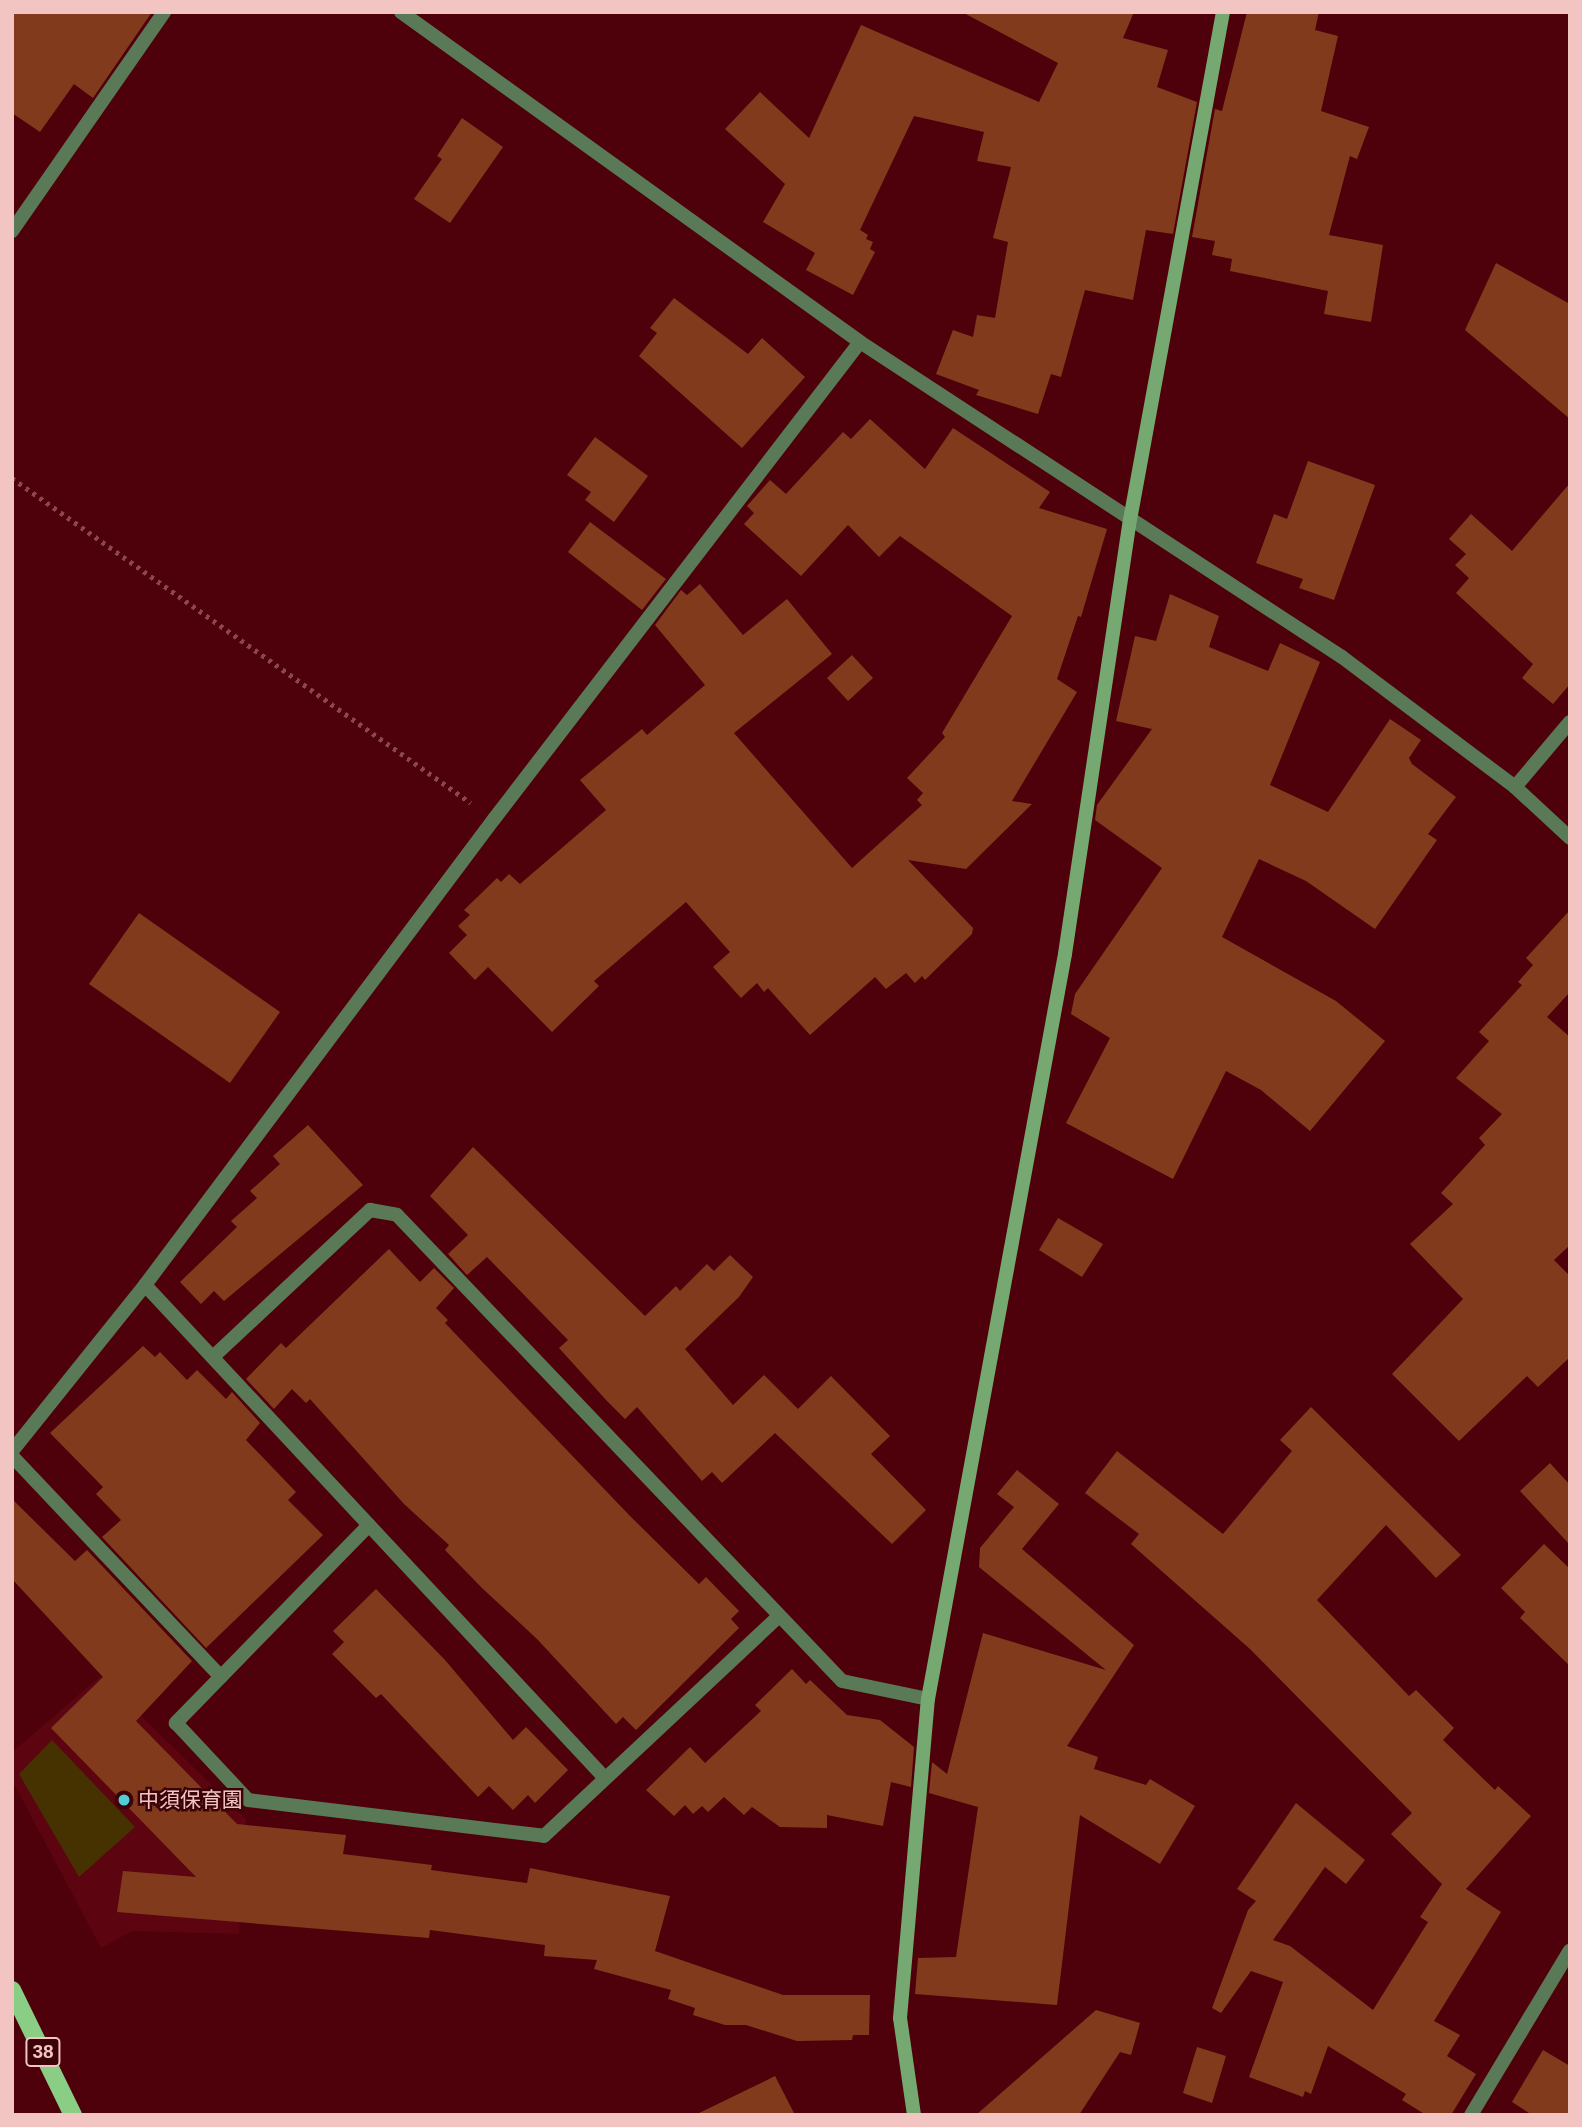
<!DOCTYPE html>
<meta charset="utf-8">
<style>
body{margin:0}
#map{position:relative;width:1582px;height:2127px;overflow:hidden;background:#4e010a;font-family:Helvetica,"Noto Sans JP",sans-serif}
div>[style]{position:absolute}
.built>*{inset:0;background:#5c0510}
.green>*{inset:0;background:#463100}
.building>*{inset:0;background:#813b1c}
.path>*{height:4.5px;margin-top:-2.25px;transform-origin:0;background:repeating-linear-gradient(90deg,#8a484c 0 3.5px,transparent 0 8.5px)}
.street>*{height:14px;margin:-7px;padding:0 7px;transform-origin:7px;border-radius:7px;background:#597957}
.secondary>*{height:14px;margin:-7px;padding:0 7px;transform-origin:7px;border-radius:7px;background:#75a971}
.primary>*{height:18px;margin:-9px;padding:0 9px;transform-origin:9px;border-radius:9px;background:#8acd85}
.dots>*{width:19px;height:19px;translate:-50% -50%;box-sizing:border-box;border:4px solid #3b0308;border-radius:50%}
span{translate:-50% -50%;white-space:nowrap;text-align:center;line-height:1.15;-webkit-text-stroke:5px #3b0308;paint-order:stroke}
.shield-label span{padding:2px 5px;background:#3b0308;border:2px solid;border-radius:5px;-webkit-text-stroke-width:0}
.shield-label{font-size:19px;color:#f3c5c2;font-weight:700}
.poi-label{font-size:21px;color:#f3c5c2}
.left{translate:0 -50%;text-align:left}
.frame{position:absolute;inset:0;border:14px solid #f3c5c2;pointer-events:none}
</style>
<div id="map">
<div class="built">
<i style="clip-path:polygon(101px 1676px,246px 1819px,239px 1934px,132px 1931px,101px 1948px,12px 1780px,12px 1752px)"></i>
</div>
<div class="green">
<i style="clip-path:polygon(52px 1740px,135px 1827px,79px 1877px,19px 1774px)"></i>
</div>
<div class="building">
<i style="clip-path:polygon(12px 12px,152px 12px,93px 98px,74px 84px,40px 132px,12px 113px)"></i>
<i style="clip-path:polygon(962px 12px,1134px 12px,1123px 38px,1168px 50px,1157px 87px,1197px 102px,1173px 234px,1146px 230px,1133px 300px,1085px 290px,1061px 377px,1051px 374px,1038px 414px,976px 395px,979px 390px,936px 374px,953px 330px,973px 337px,977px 315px,995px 318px,1008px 242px,993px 238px,1011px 167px,977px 161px,984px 132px,914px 116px,860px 230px,868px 235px,866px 239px,873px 242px,870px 249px,875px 252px,853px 295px,806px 270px,815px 253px,763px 222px,785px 184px,725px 129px,760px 92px,809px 138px,861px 25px,1039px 102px,1058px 63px)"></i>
<i style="clip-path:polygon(1247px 12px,1319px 12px,1315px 30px,1338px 36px,1321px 111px,1369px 127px,1357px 159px,1350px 156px,1329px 235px,1383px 245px,1371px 322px,1324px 314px,1328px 291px,1230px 271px,1232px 259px,1212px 255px,1215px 241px,1192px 237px,1215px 109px,1222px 111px)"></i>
<i style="clip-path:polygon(462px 118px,503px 147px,450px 223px,414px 199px,442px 159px,437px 156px)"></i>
<i style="clip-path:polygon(1496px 263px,1570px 304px,1570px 419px,1465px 330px)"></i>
<i style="clip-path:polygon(674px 298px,748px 354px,762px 338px,805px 377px,742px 448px,639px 356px,657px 333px,650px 328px)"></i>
<i style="clip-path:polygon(870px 419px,925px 469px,953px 428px,1050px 492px,1039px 508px,1107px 529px,1081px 617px,1078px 616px,1057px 679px,1077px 692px,1012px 801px,1032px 804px,966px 869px,908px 860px,973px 928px,972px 934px,925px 980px,922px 976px,915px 983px,906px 973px,886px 989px,875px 977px,810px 1035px,768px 988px,764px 992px,757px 983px,741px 998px,713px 967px,730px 952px,686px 902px,594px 981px,599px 986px,552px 1032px,488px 967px,475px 980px,449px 953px,467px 935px,458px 926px,470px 915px,464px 910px,497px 878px,501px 882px,509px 874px,520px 884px,606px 810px,580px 780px,642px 729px,647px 735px,705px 685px,655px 625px,681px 590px,687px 595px,700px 584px,743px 635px,787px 599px,832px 654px,734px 733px,852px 868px,922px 805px,917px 800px,923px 793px,907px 778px,945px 737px,942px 733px,1012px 616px,900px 536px,879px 557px,848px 525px,801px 576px,744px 524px,754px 513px,747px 506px,770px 480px,786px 494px,843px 432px,851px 439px)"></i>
<i style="clip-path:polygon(595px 437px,648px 476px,614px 522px,585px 500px,591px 492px,567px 475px)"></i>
<i style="clip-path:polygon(1308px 461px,1375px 485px,1334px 600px,1299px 588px,1303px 579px,1256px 563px,1274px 514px,1287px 519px)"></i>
<i style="clip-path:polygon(1570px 483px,1570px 684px,1553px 704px,1522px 678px,1533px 664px,1456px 593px,1469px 578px,1455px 565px,1466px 554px,1449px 539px,1471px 514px,1512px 551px)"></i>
<i style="clip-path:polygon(590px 522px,666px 579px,642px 610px,568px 552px)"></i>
<i style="clip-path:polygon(1170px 594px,1219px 616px,1209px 647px,1268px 671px,1280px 643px,1320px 662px,1270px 785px,1328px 812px,1390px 719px,1421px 740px,1409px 758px,1412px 764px,1456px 797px,1428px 834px,1437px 840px,1375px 929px,1306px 881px,1259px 859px,1222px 937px,1336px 1001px,1385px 1041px,1310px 1131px,1261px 1090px,1226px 1071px,1173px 1179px,1066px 1123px,1110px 1038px,1071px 1014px,1075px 994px,1162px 868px,1095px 820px,1097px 805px,1152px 729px,1116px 721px,1135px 636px,1156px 641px)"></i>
<i style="clip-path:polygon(852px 655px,873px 678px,848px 701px,827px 678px)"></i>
<i style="clip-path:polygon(1570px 910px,1570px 992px,1547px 1017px,1570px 1037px,1570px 1245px,1554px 1260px,1570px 1276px,1570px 1357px,1538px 1387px,1527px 1376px,1459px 1441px,1392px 1374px,1463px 1299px,1410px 1244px,1453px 1204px,1441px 1193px,1485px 1145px,1479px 1138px,1502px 1114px,1456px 1078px,1489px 1041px,1479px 1032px,1522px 985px,1518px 982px,1533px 965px,1526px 958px)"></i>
<i style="clip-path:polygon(139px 913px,280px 1012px,230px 1083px,89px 984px)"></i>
<i style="clip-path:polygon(308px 1125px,363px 1185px,224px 1301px,214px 1291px,201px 1304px,180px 1282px,237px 1227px,231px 1221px,257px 1198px,250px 1191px,280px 1164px,273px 1156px)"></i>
<i style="clip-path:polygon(473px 1147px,645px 1316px,676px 1286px,680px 1291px,707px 1264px,714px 1271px,730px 1255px,753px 1277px,739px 1297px,685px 1349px,733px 1405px,764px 1375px,798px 1409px,831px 1376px,890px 1436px,871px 1454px,926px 1510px,892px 1544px,775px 1433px,722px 1483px,712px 1472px,702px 1481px,637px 1407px,625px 1419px,607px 1401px,559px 1348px,568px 1340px,487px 1257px,467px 1275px,448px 1254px,468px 1235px,430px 1196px)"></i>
<i style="clip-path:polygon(1058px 1218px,1103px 1244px,1082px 1277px,1039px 1250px)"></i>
<i style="clip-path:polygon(389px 1249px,420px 1282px,434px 1268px,454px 1288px,436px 1308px,448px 1320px,445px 1323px,631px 1517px,699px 1584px,706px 1577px,739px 1611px,731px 1619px,739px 1628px,636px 1730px,623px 1717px,616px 1724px,537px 1639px,482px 1588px,445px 1550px,449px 1545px,404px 1504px,310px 1399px,306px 1403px,292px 1389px,274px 1409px,246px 1379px,281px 1343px,286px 1348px)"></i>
<i style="clip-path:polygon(143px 1346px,155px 1357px,160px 1352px,187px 1380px,197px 1370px,226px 1399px,232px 1392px,260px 1423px,246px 1440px,296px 1492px,288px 1500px,323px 1535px,206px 1648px,102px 1537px,121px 1520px,96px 1494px,103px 1487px,50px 1433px)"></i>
<i style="clip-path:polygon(1311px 1407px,1461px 1555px,1436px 1578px,1386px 1525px,1317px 1600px,1409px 1696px,1416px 1690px,1454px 1728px,1443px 1740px,1495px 1790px,1498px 1786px,1531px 1816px,1466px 1889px,1501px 1912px,1434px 2021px,1460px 2035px,1447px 2056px,1476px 2074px,1451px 2115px,1426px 2115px,1402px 2100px,1406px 2094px,1328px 2046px,1311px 2094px,1305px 2091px,1303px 2097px,1249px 2077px,1283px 1982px,1251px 1971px,1221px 2013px,1212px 2008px,1248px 1910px,1256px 1901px,1237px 1889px,1296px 1803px,1365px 1860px,1346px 1884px,1325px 1867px,1273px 1940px,1290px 1946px,1373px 2010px,1428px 1922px,1420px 1917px,1442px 1884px,1391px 1834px,1412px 1813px,1250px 1649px,1131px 1544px,1139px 1534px,1085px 1493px,1117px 1451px,1223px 1534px,1292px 1451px,1280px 1440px)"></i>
<i style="clip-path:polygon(1550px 1463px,1570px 1485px,1570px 1545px,1520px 1491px)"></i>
<i style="clip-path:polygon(1017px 1470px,1059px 1504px,1022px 1549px,1134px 1645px,1067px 1746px,1098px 1757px,1094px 1769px,1146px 1785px,1150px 1779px,1195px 1806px,1160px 1864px,1080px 1815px,1057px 2005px,915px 1994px,918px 1958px,956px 1957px,978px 1807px,929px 1793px,932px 1762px,947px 1774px,983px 1633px,1106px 1670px,979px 1567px,980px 1548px,1014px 1507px,997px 1494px)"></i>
<i style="clip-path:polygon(12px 1499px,75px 1561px,87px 1550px,192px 1661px,136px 1721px,237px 1824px,346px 1835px,343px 1854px,432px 1865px,431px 1870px,527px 1883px,530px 1868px,670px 1896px,655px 1951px,783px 1995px,870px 1995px,869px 2035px,853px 2035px,852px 2040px,797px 2041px,746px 2025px,725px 2025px,693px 2015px,695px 2008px,668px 1999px,671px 1990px,594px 1969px,597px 1960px,544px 1956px,545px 1945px,430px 1930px,429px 1938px,117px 1912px,123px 1871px,196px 1877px,51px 1728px,103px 1677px,12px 1579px)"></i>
<i style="clip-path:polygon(1544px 1544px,1570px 1569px,1570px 1666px,1520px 1618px,1525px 1612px,1501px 1588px)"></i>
<i style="clip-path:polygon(376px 1589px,445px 1660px,513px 1740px,526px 1727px,568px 1770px,535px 1803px,528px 1795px,513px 1810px,489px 1786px,478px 1797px,381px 1694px,376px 1698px,332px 1654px,344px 1642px,333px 1631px)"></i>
<i style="clip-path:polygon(792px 1669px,806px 1684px,810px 1680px,847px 1715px,880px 1720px,914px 1747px,911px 1787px,891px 1782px,883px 1826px,827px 1815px,827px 1828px,780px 1827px,752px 1807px,744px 1815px,724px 1797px,708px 1812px,702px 1806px,693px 1814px,685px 1805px,674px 1816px,646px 1790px,690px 1747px,705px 1763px,761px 1711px,755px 1705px)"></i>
<i style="clip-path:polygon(1096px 2010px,1140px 2023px,1131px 2055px,1120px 2052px,1079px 2115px,976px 2115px)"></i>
<i style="clip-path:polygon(1197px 2047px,1226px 2056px,1212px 2103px,1183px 2093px)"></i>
<i style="clip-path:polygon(1543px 2050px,1570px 2066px,1570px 2115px,1532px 2115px,1512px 2102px)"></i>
<i style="clip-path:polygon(775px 2076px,795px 2115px,695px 2115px,761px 2083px)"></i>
</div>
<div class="path">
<i style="left:12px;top:478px;width:562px;rotate:35.3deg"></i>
</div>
<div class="street">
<i style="left:401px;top:12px;width:565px;rotate:35.71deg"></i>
<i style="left:860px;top:342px;width:576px;rotate:33.17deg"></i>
<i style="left:1342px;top:657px;width:216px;rotate:36.9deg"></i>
<i style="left:1515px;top:787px;width:75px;rotate:42.8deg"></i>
<i style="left:12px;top:231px;width:267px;rotate:-55.2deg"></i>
<i style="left:1515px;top:787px;width:85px;rotate:-49.8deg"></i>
<i style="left:145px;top:1285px;width:671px;rotate:46.99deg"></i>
<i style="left:214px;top:1356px;width:214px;rotate:-43.1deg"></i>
<i style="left:370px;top:1210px;width:27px;rotate:10deg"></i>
<i style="left:397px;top:1215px;width:644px;rotate:46.32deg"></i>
<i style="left:842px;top:1681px;width:88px;rotate:11.8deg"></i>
<i style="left:12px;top:1451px;width:213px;rotate:-51.3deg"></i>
<i style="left:145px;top:1285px;width:582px;rotate:-53.17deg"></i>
<i style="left:494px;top:819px;width:601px;rotate:-52.5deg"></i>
<i style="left:12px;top:1456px;width:304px;rotate:46.6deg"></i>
<i style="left:369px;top:1525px;width:277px;rotate:134.3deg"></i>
<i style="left:176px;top:1723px;width:105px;rotate:46.9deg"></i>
<i style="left:248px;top:1800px;width:298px;rotate:6.9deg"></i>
<i style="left:544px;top:1836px;width:322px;rotate:-43.1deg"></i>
<i style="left:1471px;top:2115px;width:192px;rotate:-59deg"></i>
</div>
<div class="secondary">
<i style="left:914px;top:2115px;width:98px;rotate:-98.2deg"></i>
<i style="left:900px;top:2018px;width:320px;rotate:-85deg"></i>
<i style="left:928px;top:1699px;width:757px;rotate:-79.58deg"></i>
<i style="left:1065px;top:954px;width:439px;rotate:-81.5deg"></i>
<i style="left:1130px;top:520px;width:516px;rotate:-79.63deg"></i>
</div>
<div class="primary">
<i style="left:12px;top:1990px;width:139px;rotate:64deg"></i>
</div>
<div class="dots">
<i style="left:124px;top:1800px;background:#52ccd5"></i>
</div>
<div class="shield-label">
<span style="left:43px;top:2052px">38</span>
</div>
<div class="poi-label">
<span class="left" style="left:138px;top:1800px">中須保育園</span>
</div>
<div class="frame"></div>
</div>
